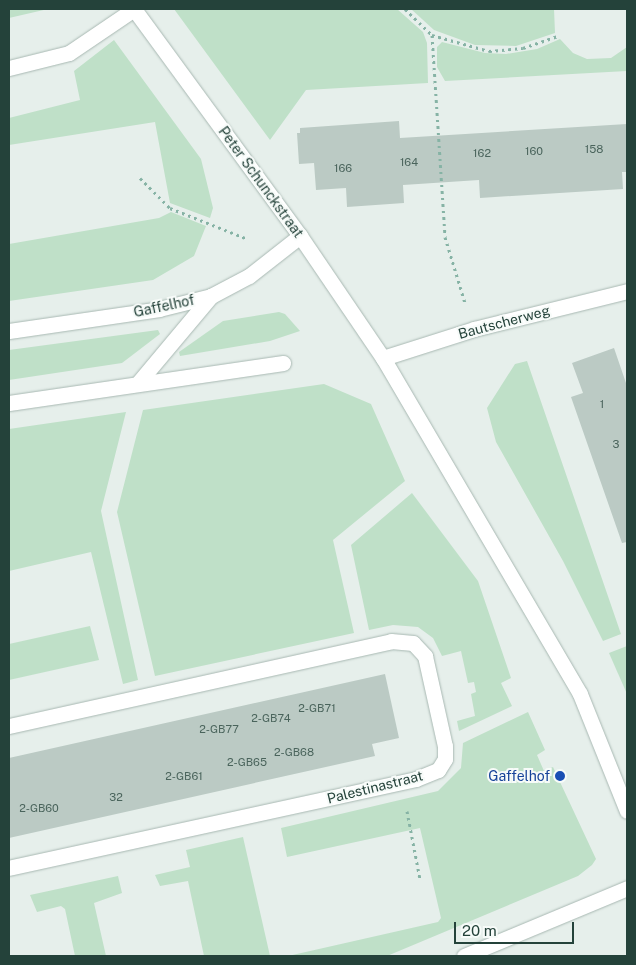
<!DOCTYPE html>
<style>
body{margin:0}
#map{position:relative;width:636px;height:965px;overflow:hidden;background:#e6efeb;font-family:"Public Sans",sans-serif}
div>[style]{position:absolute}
.green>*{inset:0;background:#bfe0c8}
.building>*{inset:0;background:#bbcac4}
.path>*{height:3px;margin-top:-1.5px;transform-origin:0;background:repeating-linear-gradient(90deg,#86b3a5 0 2.5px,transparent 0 6.5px)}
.roads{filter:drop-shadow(0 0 1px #a8b8b2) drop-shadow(0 0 1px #a8b8b2)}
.service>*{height:15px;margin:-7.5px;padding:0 7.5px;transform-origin:7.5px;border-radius:7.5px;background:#fff}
.minor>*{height:15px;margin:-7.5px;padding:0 7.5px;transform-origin:7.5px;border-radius:7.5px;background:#fff}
.dots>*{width:14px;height:14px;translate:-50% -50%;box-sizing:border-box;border:2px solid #f7fbf9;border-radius:50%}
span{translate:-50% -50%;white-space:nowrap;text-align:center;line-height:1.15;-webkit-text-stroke:4px #f7fbf9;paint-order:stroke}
.number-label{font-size:11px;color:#4a645c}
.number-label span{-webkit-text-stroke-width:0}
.street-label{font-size:14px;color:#24423a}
.transit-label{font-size:14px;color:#164399}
.right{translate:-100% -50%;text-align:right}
.frame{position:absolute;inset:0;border:10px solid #24423a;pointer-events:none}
.scale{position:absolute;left:454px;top:922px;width:120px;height:22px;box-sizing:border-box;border:2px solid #24423a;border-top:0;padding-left:6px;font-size:15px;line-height:18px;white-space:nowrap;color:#24423a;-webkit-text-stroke:4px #f7fbf9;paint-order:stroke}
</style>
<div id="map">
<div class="green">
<i style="clip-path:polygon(9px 9px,48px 9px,9px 18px)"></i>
<i style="clip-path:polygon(174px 9px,397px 9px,423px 32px,427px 43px,428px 83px,306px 90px,270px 140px)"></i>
<i style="clip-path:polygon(411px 9px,554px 9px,555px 33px,516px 46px,475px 45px,434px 30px)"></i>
<i style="clip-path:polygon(560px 39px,573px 53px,587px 59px,611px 58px,627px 47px,627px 71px,445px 81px,437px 67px,437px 47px,442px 42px,485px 53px,506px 54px,537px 49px)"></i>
<i style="clip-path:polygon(114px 40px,201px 159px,213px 208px,210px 218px,170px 203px,155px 122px,9px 145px,9px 118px,80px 100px,74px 71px)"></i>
<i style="clip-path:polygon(171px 212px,206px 226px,194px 256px,153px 280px,9px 301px,9px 244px,159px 218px)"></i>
<i style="clip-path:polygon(279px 312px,285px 314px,300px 331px,270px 341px,180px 356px,179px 352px,223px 321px)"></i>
<i style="clip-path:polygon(158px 330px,160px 334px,122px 363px,9px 380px,9px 350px)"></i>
<i style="clip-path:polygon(527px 361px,621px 634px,603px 641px,563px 561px,496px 442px,487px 408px,515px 364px)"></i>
<i style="clip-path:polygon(324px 384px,371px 404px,405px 481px,333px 540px,354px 633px,155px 676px,117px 512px,143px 410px)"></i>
<i style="clip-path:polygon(126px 412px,101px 511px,138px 680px,123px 684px,91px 552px,9px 571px,9px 429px)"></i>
<i style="clip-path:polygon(412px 493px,478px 581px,511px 678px,501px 683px,512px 706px,459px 731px,457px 721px,475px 716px,471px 694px,476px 692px,474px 682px,468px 683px,461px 651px,442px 656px,433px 638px,418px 627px,393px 625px,369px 630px,351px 545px)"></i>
<i style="clip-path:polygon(90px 626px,99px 660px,9px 680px,9px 644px)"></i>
<i style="clip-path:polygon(627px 646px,627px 694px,609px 653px)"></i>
<i style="clip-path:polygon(528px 712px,545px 750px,537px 755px,544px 771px,553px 767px,596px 859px,592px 865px,578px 876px,387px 956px,288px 956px,438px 922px,441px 918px,420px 828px,287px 857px,281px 828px,438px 791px,461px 768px,463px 743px)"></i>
<i style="clip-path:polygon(243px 837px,270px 956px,204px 956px,188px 881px,160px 886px,155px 875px,190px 867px,186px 850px)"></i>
<i style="clip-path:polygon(118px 876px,122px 893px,94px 903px,106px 956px,75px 956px,65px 909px,61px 906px,37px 912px,30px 895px)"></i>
</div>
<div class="building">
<i style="clip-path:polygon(399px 121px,400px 138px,627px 124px,627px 172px,622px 172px,623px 189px,480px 198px,479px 180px,403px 185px,404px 203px,347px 207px,346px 188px,316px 190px,314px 163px,299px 164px,297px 133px,300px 133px,300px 128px)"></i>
<i style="clip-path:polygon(614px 348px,627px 386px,627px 542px,622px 543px,571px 397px,583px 393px,572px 363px)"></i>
<i style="clip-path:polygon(385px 674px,399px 738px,372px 744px,375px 756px,9px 838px,9px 758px)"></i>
</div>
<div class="path">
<i style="left:405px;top:9px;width:37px;rotate:44deg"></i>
<i style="left:432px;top:35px;width:59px;rotate:15.7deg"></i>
<i style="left:489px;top:51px;width:34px;rotate:-5deg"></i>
<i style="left:523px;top:48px;width:36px;rotate:-19deg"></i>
<i style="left:432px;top:35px;width:202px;rotate:86.3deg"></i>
<i style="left:445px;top:237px;width:69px;rotate:73.1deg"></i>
<i style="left:140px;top:178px;width:42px;rotate:45deg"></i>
<i style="left:170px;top:208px;width:84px;rotate:21.7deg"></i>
<i style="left:407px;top:811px;width:69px;rotate:79.2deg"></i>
</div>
<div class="roads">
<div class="service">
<i style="left:9px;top:68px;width:62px;rotate:-14deg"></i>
<i style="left:69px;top:53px;width:78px;rotate:-34.1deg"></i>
</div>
<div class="minor">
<i style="left:134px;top:9px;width:281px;rotate:53.8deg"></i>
<i style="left:300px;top:236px;width:148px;rotate:55.8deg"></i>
<i style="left:383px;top:358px;width:389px;rotate:59.6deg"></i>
<i style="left:580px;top:694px;width:126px;rotate:68.1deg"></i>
<i style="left:9px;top:331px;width:152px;rotate:-8.3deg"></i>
<i style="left:159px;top:309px;width:54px;rotate:-14deg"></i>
<i style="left:211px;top:296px;width:43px;rotate:-27.8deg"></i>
<i style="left:249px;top:276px;width:65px;rotate:-38.1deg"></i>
<i style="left:383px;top:358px;width:96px;rotate:-17.7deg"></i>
<i style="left:474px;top:329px;width:158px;rotate:-13.9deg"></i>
<i style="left:138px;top:383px;width:114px;rotate:-50deg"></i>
<i style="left:9px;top:403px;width:277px;rotate:-8.3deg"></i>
<i style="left:9px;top:726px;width:391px;rotate:-12.5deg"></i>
<i style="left:391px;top:641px;width:22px;rotate:5deg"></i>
<i style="left:413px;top:643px;width:18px;rotate:47deg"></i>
<i style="left:425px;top:656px;width:92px;rotate:77.5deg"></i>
<i style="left:445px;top:746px;width:13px;rotate:90deg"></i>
<i style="left:445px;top:759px;width:13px;rotate:122deg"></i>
<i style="left:438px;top:770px;width:24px;rotate:158deg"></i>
<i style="left:416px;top:779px;width:417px;rotate:167.7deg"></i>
<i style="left:464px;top:956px;width:177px;rotate:-22.6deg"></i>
</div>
</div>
<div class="dots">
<i style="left:560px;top:776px;background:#1a4fb4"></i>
</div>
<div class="number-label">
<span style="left:594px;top:149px">158</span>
<span style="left:534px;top:151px">160</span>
<span style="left:482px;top:153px">162</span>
<span style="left:409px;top:162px">164</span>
<span style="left:343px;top:168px">166</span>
<span style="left:602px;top:404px">1</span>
<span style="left:616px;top:444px">3</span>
<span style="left:317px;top:708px">2-GB71</span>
<span style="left:271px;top:718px">2-GB74</span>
<span style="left:219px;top:729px">2-GB77</span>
<span style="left:294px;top:752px">2-GB68</span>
<span style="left:247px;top:762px">2-GB65</span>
<span style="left:184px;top:776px">2-GB61</span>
<span style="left:116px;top:797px">32</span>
<span style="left:39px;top:808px">2-GB60</span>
</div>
<div class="street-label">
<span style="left:261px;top:182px;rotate:54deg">Peter Schunckstraat</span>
<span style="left:164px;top:306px;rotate:-12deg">Gaffelhof</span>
<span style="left:504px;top:322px;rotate:-15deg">Bautscherweg</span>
<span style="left:375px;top:787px;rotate:-14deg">Palestinastraat</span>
</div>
<div class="transit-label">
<span class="right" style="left:550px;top:776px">Gaffelhof</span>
</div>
<div class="frame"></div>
<div class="scale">20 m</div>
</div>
